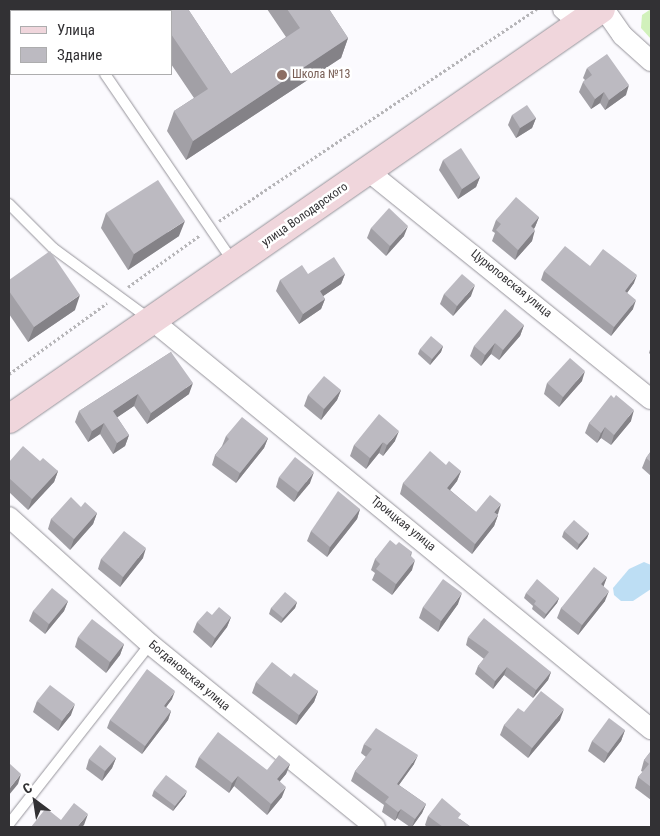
<!DOCTYPE html>
<meta charset="utf-8">
<style>
body{margin:0}
#map{position:relative;width:660px;height:836px;overflow:hidden;background:#fbfafe;font-family:"Roboto Condensed",sans-serif}
div>[style]{position:absolute}
.green>*{inset:0;background:#d1f1bb}
.water>*{inset:0;background:#bddef4}
.path>*{height:3px;margin-top:-1.5px;transform-origin:0;background:repeating-linear-gradient(90deg,#b6b5b8 0 2.5px,transparent 0 5px)}
.roads{filter:drop-shadow(0 0 1px #95939a) drop-shadow(0 0 1px #95939a)}
.service>*{height:10px;margin:-5px;padding:0 5px;transform-origin:5px;border-radius:5px;background:#fff}
.minor>*{height:20px;margin:-10px;padding:0 10px;transform-origin:10px;border-radius:10px;background:#fff}
.secondary>*{height:28px;margin:-14px;padding:0 14px;transform-origin:14px;border-radius:14px;background:#f0d6dc}
.wall>*{inset:0;background:#a2a0a6}
.shaded-wall>*{inset:0;background:#848287}
.building>*{inset:0;background:#bcbac1}
.dots>*{width:14px;height:14px;translate:-50% -50%;box-sizing:border-box;border:2px solid #fff;border-radius:50%}
span{translate:-50% -50%;white-space:nowrap;text-align:center;line-height:1.15;-webkit-text-stroke:5px #fff;paint-order:stroke}
.education-label{font-size:12px;color:#785e54}
.left{translate:0 -50%;text-align:left}
.street-label{font-size:12px;color:#323134}
.frame{position:absolute;inset:0;border:10px solid #323134;pointer-events:none}
.legend{position:absolute;left:10px;top:10px;width:162px;height:65px;box-sizing:border-box;background:#fff;border:1px solid #adadae;margin:0;padding:6px 9px;list-style:none;font-size:15px;color:#323134}
.legend li{display:flex;align-items:center;gap:10px;height:25px}
.legend b{width:25px;border:1px solid #adadae}
.north{position:absolute;left:10px;top:776px;width:50px;height:50px;-webkit-text-stroke:4px #fff;paint-order:stroke;rotate:329deg;font-size:14px;font-weight:700;line-height:20px;text-align:center;color:#323134}
.north::after{content:'';display:block;margin:auto;width:18px;height:22px;background:#323134;clip-path:polygon(50% 0,100% 100%,50% 72%,0 100%)}
</style>
<div id="map">
<div class="green">
<i style="clip-path:polygon(651px 9px,651px 39px,641px 28px,642px 15px)"></i>
</div>
<div class="water">
<i style="clip-path:polygon(644px 562px,651px 565px,651px 589px,633px 601px,621px 601px,614px 595px,613px 588px,629px 569px)"></i>
</div>
<div class="path">
<i style="left:219px;top:221px;width:382px;rotate:-33.7deg"></i>
<i style="left:128px;top:287px;width:89px;rotate:-35.8deg"></i>
<i style="left:9px;top:374px;width:121px;rotate:-35.9deg"></i>
</div>
<div class="roads">
<div class="service">
<i style="left:61px;top:9px;width:2px;rotate:63deg"></i>
<i style="left:105px;top:74px;width:229px;rotate:55.7deg"></i>
<i style="left:9px;top:204px;width:62px;rotate:45deg"></i>
<i style="left:53px;top:248px;width:122px;rotate:36.3deg"></i>
<i style="left:9px;top:824px;width:229px;rotate:-51.9deg"></i>
</div>
<div class="minor">
<i style="left:563px;top:9px;width:21px;rotate:41deg"></i>
<i style="left:604px;top:9px;width:32px;rotate:55deg"></i>
<i style="left:622px;top:35px;width:39px;rotate:42deg"></i>
<i style="left:368px;top:171px;width:363px;rotate:38.9deg"></i>
<i style="left:153px;top:321px;width:644px;rotate:39.33deg"></i>
<i style="left:9px;top:517px;width:190px;rotate:42deg"></i>
<i style="left:150px;top:644px;width:290px;rotate:39.1deg"></i>
</div>
<div class="secondary">
<i style="left:9px;top:419px;width:720px;rotate:-34.71deg"></i>
</div>
</div>
<div class="wall">
<i style="clip-path:polygon(111px 9px,188px 9px,231px 74px,286px 37px,267px 9px,329px 9px,348px 38px,341px 58px,186px 160px,167px 131px,174px 111px,194px 98px,171px 64px,171px 11px,112px 11px)"></i>
<i style="clip-path:polygon(587px 68px,626px 95px,605px 110px,600px 103px,591px 109px,579px 92px,583px 82px,585px 80px,583px 78px)"></i>
<i style="clip-path:polygon(512px 115px,536px 118px,532px 128px,516px 138px,508px 125px)"></i>
<i style="clip-path:polygon(443px 160px,480px 177px,476px 187px,458px 199px,439px 170px)"></i>
<i style="clip-path:polygon(106px 213px,179px 236px,128px 270px,101px 228px)"></i>
<i style="clip-path:polygon(539px 217px,535px 227px,534px 229px,532px 241px,515px 260px,492px 241px,495px 233px,492px 231px,496px 220px)"></i>
<i style="clip-path:polygon(371px 228px,404px 236px,386px 256px,367px 238px)"></i>
<i style="clip-path:polygon(544px 271px,634px 283px,627px 293px,633px 309px,611px 336px,541px 280px)"></i>
<i style="clip-path:polygon(308px 274px,345px 274px,341px 284px,323px 296px,325px 299px,321px 309px,299px 324px,276px 291px,280px 280px)"></i>
<i style="clip-path:polygon(9px 280px,75px 310px,28px 342px,9px 314px)"></i>
<i style="clip-path:polygon(444px 294px,471px 296px,453px 316px,440px 304px)"></i>
<i style="clip-path:polygon(524px 325px,520px 336px,499px 360px,491px 354px,481px 366px,470px 356px,474px 346px)"></i>
<i style="clip-path:polygon(443px 346px,441px 352px,430px 365px,418px 354px,420px 349px)"></i>
<i style="clip-path:polygon(651px 346px,651px 355px,649px 353px)"></i>
<i style="clip-path:polygon(171px 352px,189px 394px,147px 424px,134px 406px,117px 417px,129px 435px,125px 446px,113px 454px,100px 434px,88px 442px,75px 422px,79px 411px)"></i>
<i style="clip-path:polygon(582px 381px,559px 407px,544px 394px,547px 383px)"></i>
<i style="clip-path:polygon(341px 390px,337px 400px,321px 420px,304px 406px,308px 395px)"></i>
<i style="clip-path:polygon(614px 398px,631px 421px,611px 445px,601px 438px,597px 443px,585px 433px,589px 423px)"></i>
<i style="clip-path:polygon(226px 436px,268px 438px,264px 448px,236px 483px,212px 465px,215px 455px,222px 446px)"></i>
<i style="clip-path:polygon(395px 441px,383px 456px,379px 453px,366px 469px,350px 456px,354px 445px)"></i>
<i style="clip-path:polygon(651px 451px,651px 476px,642px 468px,646px 458px)"></i>
<i style="clip-path:polygon(40px 461px,58px 471px,54px 482px,28px 510px,9px 492px,9px 462px)"></i>
<i style="clip-path:polygon(446px 465px,461px 471px,457px 481px,450px 490px,476px 512px,497px 515px,498px 515px,494px 526px,472px 554px,400px 494px,403px 483px)"></i>
<i style="clip-path:polygon(279px 477px,310px 483px,294px 502px,276px 487px)"></i>
<i style="clip-path:polygon(81px 507px,97px 513px,93px 524px,70px 550px,48px 529px,51px 519px)"></i>
<i style="clip-path:polygon(360px 509px,357px 519px,327px 557px,307px 541px,311px 531px)"></i>
<i style="clip-path:polygon(564px 531px,589px 533px,587px 538px,577px 550px,562px 537px)"></i>
<i style="clip-path:polygon(396px 545px,412px 552px,411px 556px,412px 570px,392px 595px,372px 580px,375px 573px,371px 570px,375px 559px)"></i>
<i style="clip-path:polygon(143px 558px,120px 587px,98px 569px,101px 559px)"></i>
<i style="clip-path:polygon(607px 577px,603px 586px,605px 601px,578px 635px,557px 618px,561px 608px)"></i>
<i style="clip-path:polygon(526px 593px,559px 598px,557px 603px,544px 619px,532px 609px,533px 606px,524px 598px)"></i>
<i style="clip-path:polygon(68px 601px,64px 611px,45px 634px,29px 621px,33px 611px)"></i>
<i style="clip-path:polygon(297px 602px,295px 608px,281px 623px,269px 614px,271px 608px)"></i>
<i style="clip-path:polygon(458px 604px,438px 632px,419px 618px,423px 607px)"></i>
<i style="clip-path:polygon(231px 617px,227px 627px,211px 648px,193px 632px,197px 622px)"></i>
<i style="clip-path:polygon(78px 637px,124px 644px,120px 655px,106px 673px,75px 647px)"></i>
<i style="clip-path:polygon(468px 637px,551px 672px,548px 680px,533px 698px,504px 675px,493px 689px,475px 674px,478px 666px,484px 659px,466px 645px)"></i>
<i style="clip-path:polygon(291px 677px,318px 691px,314px 702px,296px 725px,252px 693px,256px 682px)"></i>
<i style="clip-path:polygon(172px 699px,166px 707px,171px 711px,168px 720px,142px 754px,107px 728px,110px 720px)"></i>
<i style="clip-path:polygon(37px 701px,71px 715px,58px 731px,33px 712px)"></i>
<i style="clip-path:polygon(524px 712px,560px 720px,528px 758px,500px 735px,504px 725px)"></i>
<i style="clip-path:polygon(625px 730px,621px 741px,604px 763px,588px 751px,592px 741px)"></i>
<i style="clip-path:polygon(364px 744px,414px 764px,399px 785px,426px 804px,422px 813px,412px 827px,410px 827px,397px 818px,395px 821px,382px 812px,384px 805px,351px 781px,355px 771px,366px 757px,361px 753px)"></i>
<i style="clip-path:polygon(651px 751px,651px 800px,635px 788px,638px 777px,643px 772px,641px 771px,644px 760px)"></i>
<i style="clip-path:polygon(199px 757px,267px 770px,290px 764px,286px 774px,280px 781px,282px 797px,267px 815px,234px 786px,229px 793px,195px 767px)"></i>
<i style="clip-path:polygon(116px 758px,112px 768px,102px 781px,86px 769px,89px 759px)"></i>
<i style="clip-path:polygon(154px 790px,185px 796px,173px 811px,152px 796px)"></i>
<i style="clip-path:polygon(428px 816px,460px 819px,471px 827px,427px 827px,425px 825px)"></i>
</div>
<div class="shaded-wall">
<i style="clip-path:polygon(348px 38px,341px 58px,186px 160px,193px 141px)"></i>
<i style="clip-path:polygon(629px 85px,626px 95px,605px 110px,609px 100px)"></i>
<i style="clip-path:polygon(604px 92px,600px 103px,591px 109px,595px 99px)"></i>
<i style="clip-path:polygon(536px 118px,532px 128px,516px 138px,520px 128px)"></i>
<i style="clip-path:polygon(480px 177px,476px 187px,458px 199px,462px 189px)"></i>
<i style="clip-path:polygon(539px 217px,535px 227px,527px 237px,531px 226px)"></i>
<i style="clip-path:polygon(185px 221px,179px 236px,128px 270px,134px 254px)"></i>
<i style="clip-path:polygon(408px 226px,404px 236px,386px 256px,390px 246px)"></i>
<i style="clip-path:polygon(535px 230px,532px 241px,515px 260px,518px 250px)"></i>
<i style="clip-path:polygon(345px 274px,341px 284px,316px 301px,320px 291px)"></i>
<i style="clip-path:polygon(637px 275px,634px 283px,622px 300px,625px 291px)"></i>
<i style="clip-path:polygon(475px 285px,471px 296px,453px 316px,457px 306px)"></i>
<i style="clip-path:polygon(80px 295px,75px 310px,28px 342px,34px 327px)"></i>
<i style="clip-path:polygon(325px 299px,321px 309px,299px 324px,303px 314px)"></i>
<i style="clip-path:polygon(636px 300px,633px 309px,611px 336px,614px 327px)"></i>
<i style="clip-path:polygon(524px 325px,520px 336px,499px 360px,503px 350px)"></i>
<i style="clip-path:polygon(495px 343px,491px 354px,481px 366px,485px 355px)"></i>
<i style="clip-path:polygon(443px 346px,441px 352px,430px 365px,432px 359px)"></i>
<i style="clip-path:polygon(585px 371px,582px 381px,559px 407px,563px 397px)"></i>
<i style="clip-path:polygon(193px 383px,189px 394px,147px 424px,151px 413px)"></i>
<i style="clip-path:polygon(341px 390px,337px 400px,321px 420px,324px 409px)"></i>
<i style="clip-path:polygon(138px 394px,134px 406px,109px 423px,113px 411px)"></i>
<i style="clip-path:polygon(634px 410px,631px 421px,611px 445px,614px 435px)"></i>
<i style="clip-path:polygon(104px 423px,100px 434px,88px 442px,92px 431px)"></i>
<i style="clip-path:polygon(605px 427px,601px 438px,597px 443px,601px 433px)"></i>
<i style="clip-path:polygon(399px 431px,395px 441px,383px 456px,387px 445px)"></i>
<i style="clip-path:polygon(129px 435px,125px 446px,113px 454px,117px 443px)"></i>
<i style="clip-path:polygon(268px 438px,264px 448px,236px 483px,240px 473px)"></i>
<i style="clip-path:polygon(383px 442px,379px 453px,366px 469px,370px 458px)"></i>
<i style="clip-path:polygon(58px 471px,54px 482px,28px 510px,32px 499px)"></i>
<i style="clip-path:polygon(461px 471px,457px 481px,443px 499px,447px 488px)"></i>
<i style="clip-path:polygon(314px 472px,310px 483px,294px 502px,298px 492px)"></i>
<i style="clip-path:polygon(501px 504px,498px 514px,491px 522px,494px 512px)"></i>
<i style="clip-path:polygon(360px 509px,357px 519px,327px 557px,330px 547px)"></i>
<i style="clip-path:polygon(97px 513px,93px 524px,70px 550px,74px 539px)"></i>
<i style="clip-path:polygon(498px 515px,494px 526px,472px 554px,475px 544px)"></i>
<i style="clip-path:polygon(589px 533px,587px 538px,577px 550px,579px 544px)"></i>
<i style="clip-path:polygon(146px 548px,143px 558px,120px 587px,123px 577px)"></i>
<i style="clip-path:polygon(415px 560px,412px 570px,392px 595px,396px 584px)"></i>
<i style="clip-path:polygon(607px 577px,603px 588px,601px 584px)"></i>
<i style="clip-path:polygon(609px 591px,605px 601px,578px 635px,582px 625px)"></i>
<i style="clip-path:polygon(462px 593px,458px 604px,438px 632px,441px 621px)"></i>
<i style="clip-path:polygon(559px 598px,557px 603px,544px 619px,546px 614px)"></i>
<i style="clip-path:polygon(68px 601px,64px 611px,45px 634px,49px 624px)"></i>
<i style="clip-path:polygon(297px 602px,295px 608px,281px 623px,283px 618px)"></i>
<i style="clip-path:polygon(231px 617px,227px 627px,211px 648px,215px 638px)"></i>
<i style="clip-path:polygon(124px 644px,120px 655px,106px 673px,110px 662px)"></i>
<i style="clip-path:polygon(507px 667px,504px 675px,493px 689px,495px 681px)"></i>
<i style="clip-path:polygon(551px 672px,548px 680px,533px 698px,536px 690px)"></i>
<i style="clip-path:polygon(175px 691px,172px 699px,161px 714px,164px 706px)"></i>
<i style="clip-path:polygon(318px 691px,314px 702px,296px 725px,299px 715px)"></i>
<i style="clip-path:polygon(75px 704px,71px 715px,58px 731px,62px 721px)"></i>
<i style="clip-path:polygon(564px 709px,560px 720px,528px 758px,532px 748px)"></i>
<i style="clip-path:polygon(171px 711px,168px 720px,142px 754px,145px 746px)"></i>
<i style="clip-path:polygon(625px 730px,621px 741px,604px 763px,608px 753px)"></i>
<i style="clip-path:polygon(418px 755px,414px 764px,393px 793px,397px 784px)"></i>
<i style="clip-path:polygon(116px 758px,112px 768px,102px 781px,105px 771px)"></i>
<i style="clip-path:polygon(290px 764px,286px 774px,273px 789px,277px 779px)"></i>
<i style="clip-path:polygon(21px 774px,18px 784px,9px 795px,9px 789px)"></i>
<i style="clip-path:polygon(238px 776px,234px 786px,229px 793px,232px 783px)"></i>
<i style="clip-path:polygon(286px 787px,282px 797px,267px 815px,271px 804px)"></i>
<i style="clip-path:polygon(187px 791px,185px 796px,173px 811px,175px 806px)"></i>
<i style="clip-path:polygon(426px 804px,422px 813px,412px 827px,415px 819px)"></i>
<i style="clip-path:polygon(401px 809px,397px 818px,395px 821px,398px 812px)"></i>
<i style="clip-path:polygon(88px 814px,84px 825px,82px 827px,77px 827px)"></i>
</div>
<div class="building">
<i style="clip-path:polygon(131px 9px,188px 9px,231px 74px,300px 28px,287px 9px,329px 9px,348px 38px,193px 141px,174px 111px,208px 89px,171px 34px,171px 11px,132px 11px)"></i>
<i style="clip-path:polygon(607px 54px,629px 85px,609px 100px,604px 92px,595px 99px,583px 82px,592px 75px,587px 68px)"></i>
<i style="clip-path:polygon(527px 105px,536px 118px,520px 128px,512px 115px)"></i>
<i style="clip-path:polygon(461px 148px,480px 177px,462px 189px,443px 160px)"></i>
<i style="clip-path:polygon(158px 180px,185px 221px,134px 254px,106px 213px)"></i>
<i style="clip-path:polygon(516px 197px,539px 217px,531px 226px,535px 230px,518px 250px,496px 230px,501px 224px,496px 220px)"></i>
<i style="clip-path:polygon(389px 208px,408px 226px,390px 246px,371px 228px)"></i>
<i style="clip-path:polygon(565px 246px,590px 266px,603px 249px,637px 275px,625px 291px,636px 300px,614px 327px,544px 271px)"></i>
<i style="clip-path:polygon(50px 251px,80px 295px,34px 327px,9px 291px,9px 280px)"></i>
<i style="clip-path:polygon(334px 257px,345px 274px,320px 291px,325px 299px,303px 314px,280px 280px,302px 265px,308px 274px)"></i>
<i style="clip-path:polygon(462px 274px,475px 285px,457px 306px,444px 294px)"></i>
<i style="clip-path:polygon(505px 309px,524px 325px,503px 350px,495px 343px,485px 355px,474px 346px)"></i>
<i style="clip-path:polygon(431px 336px,443px 346px,432px 359px,420px 349px)"></i>
<i style="clip-path:polygon(171px 352px,193px 383px,151px 413px,138px 394px,113px 411px,129px 435px,117px 443px,104px 423px,92px 431px,79px 411px)"></i>
<i style="clip-path:polygon(570px 358px,585px 371px,563px 397px,547px 383px)"></i>
<i style="clip-path:polygon(324px 376px,341px 390px,324px 409px,308px 395px)"></i>
<i style="clip-path:polygon(611px 395px,614px 398px,616px 395px,634px 410px,614px 435px,605px 427px,601px 433px,589px 423px)"></i>
<i style="clip-path:polygon(379px 414px,399px 431px,387px 445px,383px 442px,370px 458px,354px 445px)"></i>
<i style="clip-path:polygon(242px 417px,268px 438px,240px 473px,215px 455px,229px 439px,226px 436px)"></i>
<i style="clip-path:polygon(23px 446px,40px 461px,43px 458px,58px 471px,32px 499px,9px 478px,9px 462px)"></i>
<i style="clip-path:polygon(430px 451px,446px 465px,449px 461px,461px 471px,447px 488px,476px 512px,490px 495px,501px 504px,494px 512px,498px 515px,475px 544px,403px 483px)"></i>
<i style="clip-path:polygon(651px 451px,651px 462px,646px 458px)"></i>
<i style="clip-path:polygon(295px 457px,314px 472px,298px 492px,279px 477px)"></i>
<i style="clip-path:polygon(338px 491px,360px 509px,330px 547px,311px 531px)"></i>
<i style="clip-path:polygon(71px 497px,81px 507px,85px 502px,97px 513px,74px 539px,51px 519px)"></i>
<i style="clip-path:polygon(574px 520px,589px 533px,579px 544px,564px 531px)"></i>
<i style="clip-path:polygon(124px 531px,146px 548px,123px 577px,101px 559px)"></i>
<i style="clip-path:polygon(390px 540px,396px 545px,399px 542px,412px 552px,410px 555px,415px 560px,396px 584px,376px 569px,380px 564px,375px 559px)"></i>
<i style="clip-path:polygon(594px 567px,607px 577px,601px 584px,609px 591px,582px 625px,561px 608px)"></i>
<i style="clip-path:polygon(443px 579px,462px 593px,441px 621px,423px 607px)"></i>
<i style="clip-path:polygon(537px 579px,559px 598px,546px 614px,534px 604px,536px 601px,526px 593px)"></i>
<i style="clip-path:polygon(52px 588px,68px 601px,49px 624px,33px 611px)"></i>
<i style="clip-path:polygon(285px 592px,297px 602px,283px 618px,271px 608px)"></i>
<i style="clip-path:polygon(219px 607px,231px 617px,215px 638px,197px 622px,207px 611px,212px 615px)"></i>
<i style="clip-path:polygon(484px 618px,551px 672px,536px 690px,507px 667px,495px 681px,478px 666px,489px 652px,468px 637px)"></i>
<i style="clip-path:polygon(92px 619px,124px 644px,110px 662px,78px 637px)"></i>
<i style="clip-path:polygon(272px 662px,291px 677px,294px 673px,318px 691px,299px 715px,256px 682px)"></i>
<i style="clip-path:polygon(147px 669px,175px 691px,164px 706px,171px 711px,145px 746px,110px 720px)"></i>
<i style="clip-path:polygon(50px 685px,75px 704px,62px 721px,37px 701px)"></i>
<i style="clip-path:polygon(541px 691px,564px 709px,532px 748px,504px 725px,518px 708px,524px 712px)"></i>
<i style="clip-path:polygon(609px 718px,625px 730px,608px 753px,592px 741px)"></i>
<i style="clip-path:polygon(376px 728px,418px 755px,397px 784px,426px 804px,415px 819px,401px 809px,398px 812px,385px 802px,389px 797px,355px 771px,372px 749px,364px 744px)"></i>
<i style="clip-path:polygon(218px 732px,267px 770px,279px 755px,290px 764px,277px 779px,286px 787px,271px 804px,238px 776px,232px 783px,199px 757px)"></i>
<i style="clip-path:polygon(100px 745px,116px 758px,105px 771px,89px 759px)"></i>
<i style="clip-path:polygon(651px 751px,651px 787px,638px 777px,649px 764px,644px 760px)"></i>
<i style="clip-path:polygon(9px 763px,21px 774px,9px 789px)"></i>
<i style="clip-path:polygon(166px 775px,187px 791px,175px 806px,154px 790px)"></i>
<i style="clip-path:polygon(442px 798px,461px 814px,458px 818px,471px 827px,443px 827px,428px 816px)"></i>
<i style="clip-path:polygon(74px 803px,88px 814px,77px 827px,31px 827px,46px 808px,61px 820px)"></i>
</div>
<div class="dots">
<i style="left:282px;top:75px;background:#8d6e63"></i>
</div>
<div class="education-label">
<span class="left" style="left:292px;top:75px">Школа №13</span>
</div>
<div class="street-label">
<span style="left:305px;top:215px;rotate:-35deg">улица Володарского</span>
<span style="left:511px;top:284px;rotate:39deg">Цурюповская улица</span>
<span style="left:403px;top:524px;rotate:39deg">Троицкая улица</span>
<span style="left:189px;top:676px;rotate:40deg">Богдановская улица</span>
</div>
<div class="frame"></div>
<ul class="legend">
<li><b style="height:6px;background:#f0d6dc"></b>Улица</li>
<li><b style="height:14px;background:#bcbac1"></b>Здание</li>
</ul>
<div class="north">С</div>
</div>
